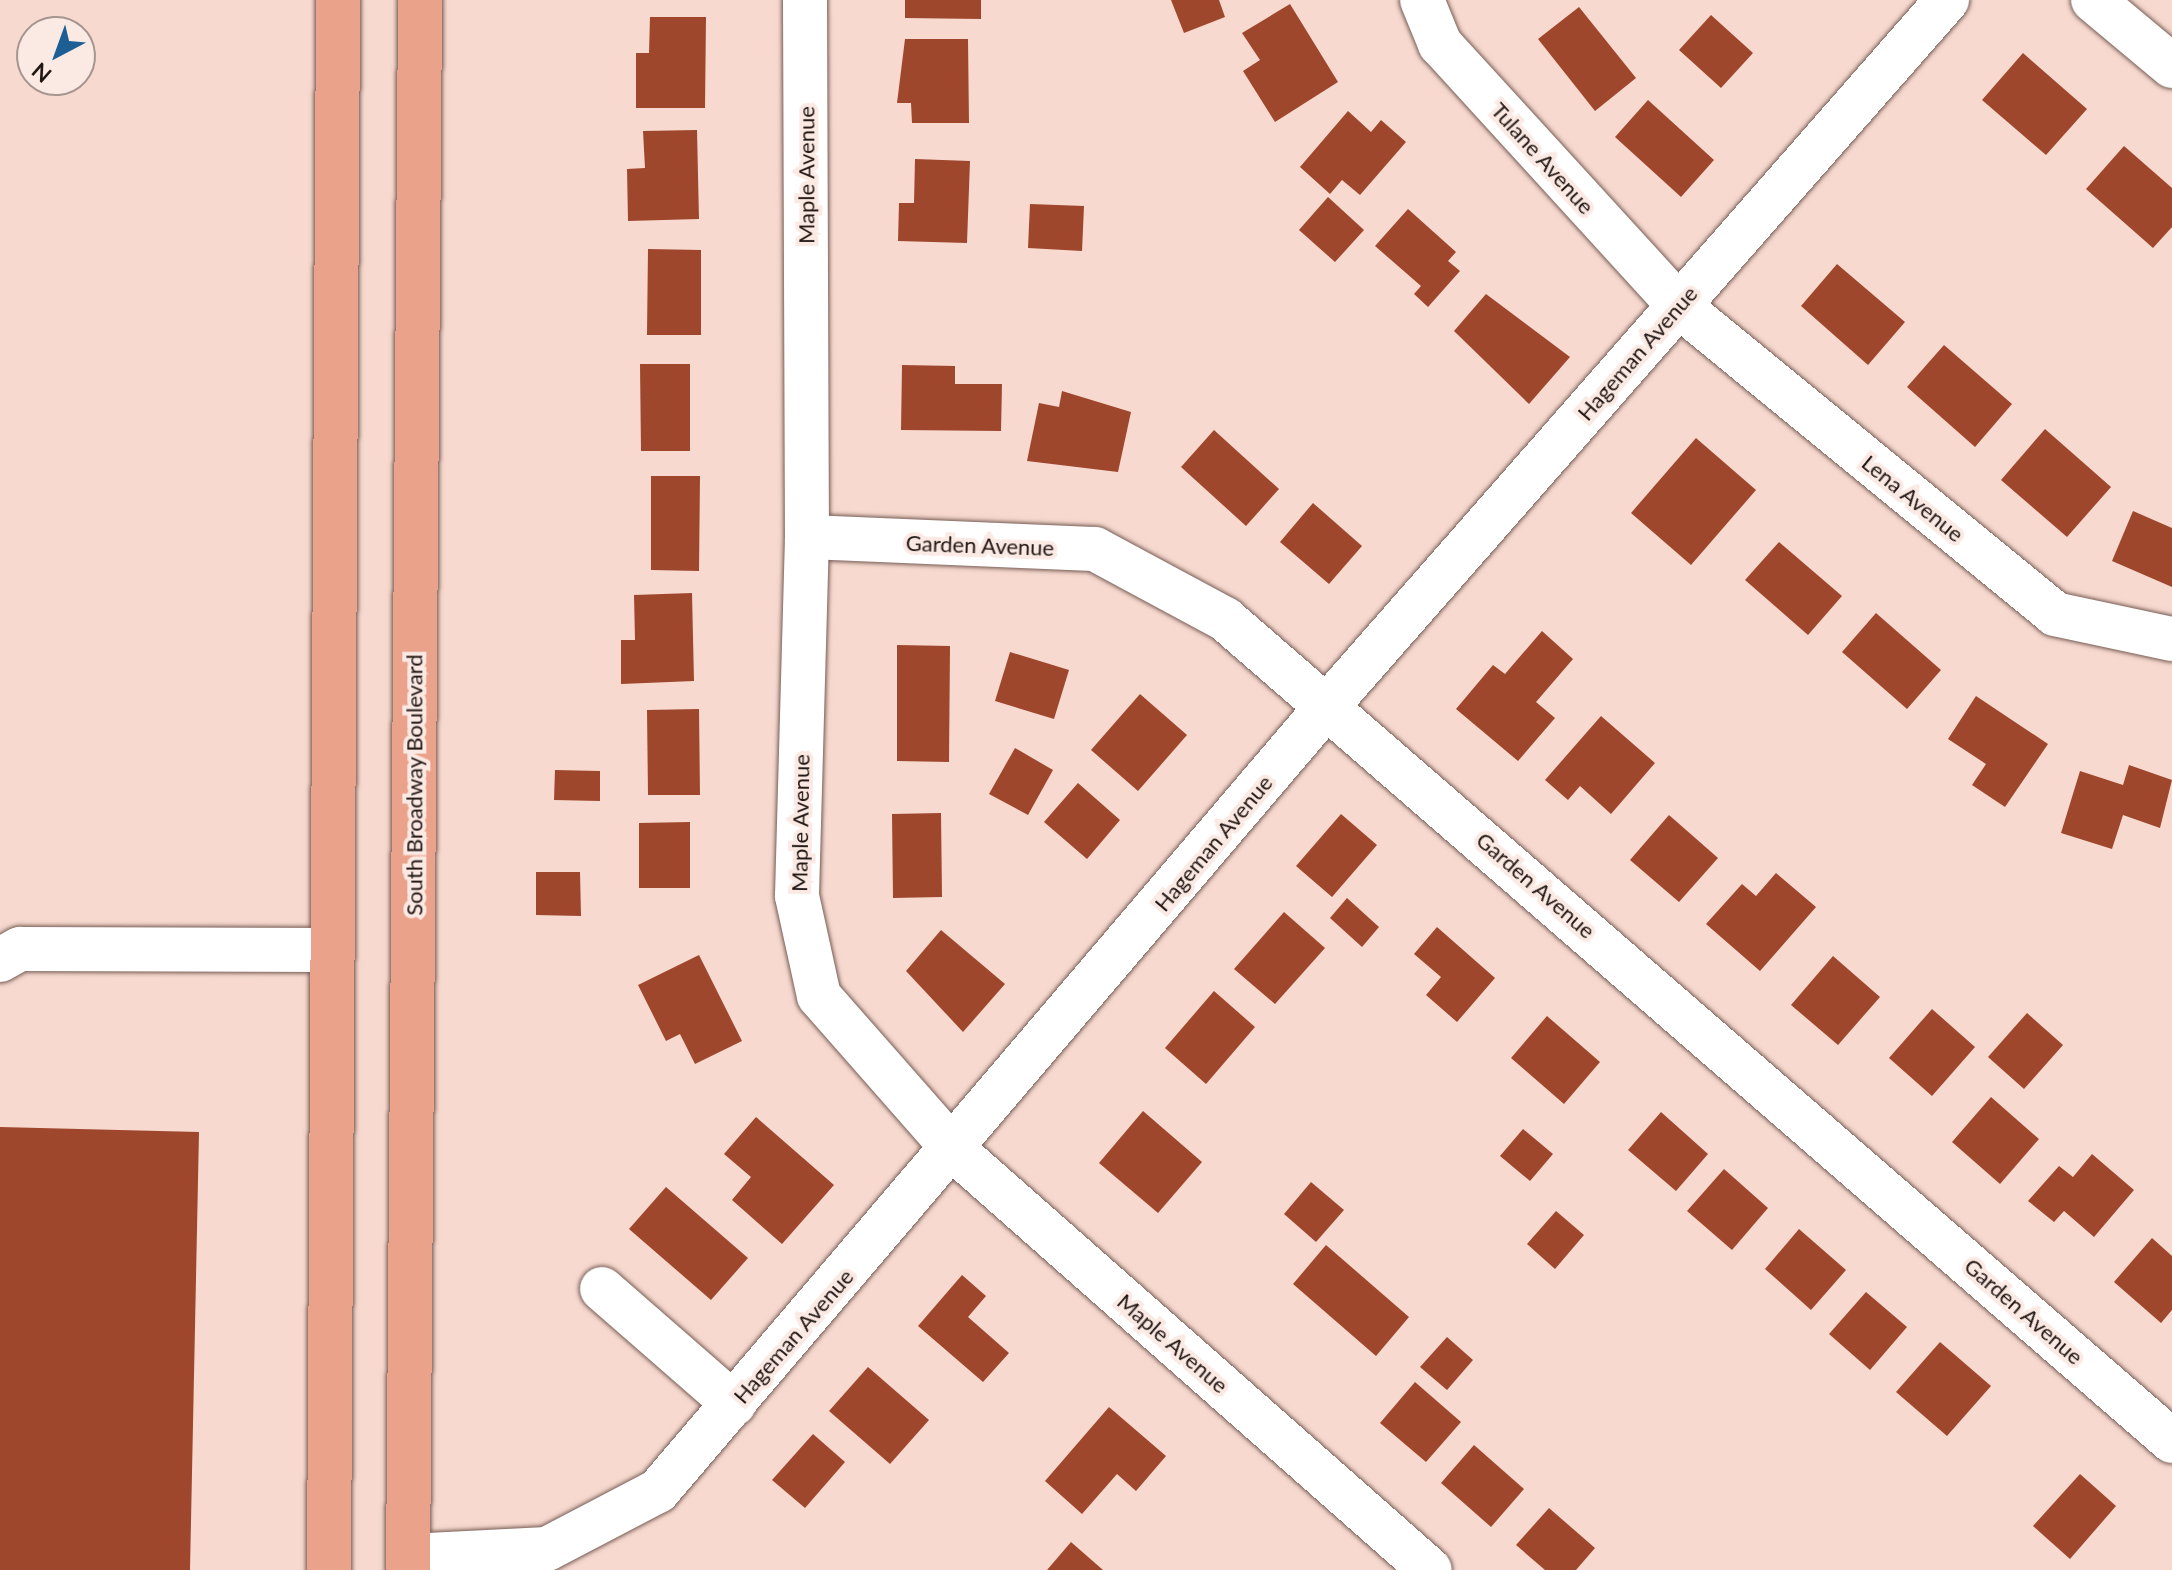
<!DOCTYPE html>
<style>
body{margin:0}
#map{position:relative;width:2172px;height:1570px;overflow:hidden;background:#f7d9cf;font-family:Lato,sans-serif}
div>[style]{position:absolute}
.building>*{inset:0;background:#9f472c}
.roads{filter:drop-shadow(0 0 2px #775d55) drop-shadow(0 0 2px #775d55)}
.minor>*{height:44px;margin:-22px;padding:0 22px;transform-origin:22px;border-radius:22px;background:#fff}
.major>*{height:44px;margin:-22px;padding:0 22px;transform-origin:22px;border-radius:22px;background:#eba28b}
span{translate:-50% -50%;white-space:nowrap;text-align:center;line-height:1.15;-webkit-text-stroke:8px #fbe9e3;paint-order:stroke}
.street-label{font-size:22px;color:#211714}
.north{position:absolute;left:16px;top:16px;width:80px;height:80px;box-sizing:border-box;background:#fbe9e3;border:2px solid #a49590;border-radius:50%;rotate:221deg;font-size:22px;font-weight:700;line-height:32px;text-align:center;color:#211714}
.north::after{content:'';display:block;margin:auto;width:28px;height:36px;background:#1d5e94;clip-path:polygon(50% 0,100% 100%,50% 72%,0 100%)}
</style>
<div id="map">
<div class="building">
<i style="clip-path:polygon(905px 0,981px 0,981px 19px,905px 18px)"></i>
<i style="clip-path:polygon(1171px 0,1219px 0,1225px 17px,1184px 33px)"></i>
<i style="clip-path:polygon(1290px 4px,1338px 82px,1275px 122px,1243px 71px,1260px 60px,1242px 33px)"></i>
<i style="clip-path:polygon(1579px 7px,1636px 78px,1595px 111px,1538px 39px)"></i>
<i style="clip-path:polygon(1711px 15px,1753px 53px,1721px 88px,1679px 50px)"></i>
<i style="clip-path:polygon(650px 17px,706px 17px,705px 108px,636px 108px,636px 53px,649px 53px)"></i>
<i style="clip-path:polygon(905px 39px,968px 39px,969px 123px,912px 123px,911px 103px,897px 103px)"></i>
<i style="clip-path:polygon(2023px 53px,2087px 109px,2046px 155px,1982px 100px)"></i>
<i style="clip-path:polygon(1648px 100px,1714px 160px,1681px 197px,1615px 137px)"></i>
<i style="clip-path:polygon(1348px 111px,1371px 132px,1381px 120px,1406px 142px,1360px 195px,1342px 180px,1330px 194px,1300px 167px)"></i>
<i style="clip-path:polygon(697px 130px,699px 219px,628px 221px,627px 169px,645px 168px,643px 131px)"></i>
<i style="clip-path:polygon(2124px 146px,2172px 188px,2172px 227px,2153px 248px,2086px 189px)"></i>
<i style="clip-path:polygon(915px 159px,970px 161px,967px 243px,898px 241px,899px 203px,914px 203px)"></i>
<i style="clip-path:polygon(1328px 197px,1364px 230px,1335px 262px,1299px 230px)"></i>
<i style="clip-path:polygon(1030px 204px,1084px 206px,1082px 251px,1028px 248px)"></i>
<i style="clip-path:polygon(1408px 209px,1456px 252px,1448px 261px,1460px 271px,1428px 307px,1414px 294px,1421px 286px,1375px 246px)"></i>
<i style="clip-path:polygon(648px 249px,701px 250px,701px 335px,647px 335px)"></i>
<i style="clip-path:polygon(1837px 264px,1905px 322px,1868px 365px,1801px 306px)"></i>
<i style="clip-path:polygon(1486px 294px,1570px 357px,1529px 404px,1454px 331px)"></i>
<i style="clip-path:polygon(1944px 345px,2012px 404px,1975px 447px,1907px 387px)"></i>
<i style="clip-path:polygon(640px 364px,690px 364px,690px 451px,641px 451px)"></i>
<i style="clip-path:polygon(902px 365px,955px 366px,955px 384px,1002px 384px,1001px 431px,901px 430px)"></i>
<i style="clip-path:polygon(1062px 391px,1131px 412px,1118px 472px,1027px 461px,1039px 403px,1059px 407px)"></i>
<i style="clip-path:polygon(2045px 429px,2111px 487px,2067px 537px,2001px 480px)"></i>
<i style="clip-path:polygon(1214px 430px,1279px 489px,1246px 526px,1181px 467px)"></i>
<i style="clip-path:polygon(1696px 438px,1756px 490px,1691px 565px,1631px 513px)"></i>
<i style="clip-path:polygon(651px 476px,700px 476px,699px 571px,651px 570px)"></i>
<i style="clip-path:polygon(1313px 503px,1362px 546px,1329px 584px,1280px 542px)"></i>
<i style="clip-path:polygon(2133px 511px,2172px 528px,2172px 587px,2112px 561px)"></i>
<i style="clip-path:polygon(1779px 542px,1842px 596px,1808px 635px,1745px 580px)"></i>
<i style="clip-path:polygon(692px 593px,694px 681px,621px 684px,621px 640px,635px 640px,634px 595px)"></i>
<i style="clip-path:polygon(1876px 613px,1941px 670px,1907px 709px,1842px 652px)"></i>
<i style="clip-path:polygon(1542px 631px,1573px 659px,1536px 702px,1555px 718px,1518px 761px,1456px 709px,1493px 665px,1505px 674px)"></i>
<i style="clip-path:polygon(897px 645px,950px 646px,949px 762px,897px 761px)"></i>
<i style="clip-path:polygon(1010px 652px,1069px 670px,1054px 719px,995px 701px)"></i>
<i style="clip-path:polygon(1140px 694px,1187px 735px,1138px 791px,1091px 750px)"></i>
<i style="clip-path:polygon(1976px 696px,2048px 744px,2005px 807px,1972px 785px,1986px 764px,1948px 739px)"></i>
<i style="clip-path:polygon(699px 709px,700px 795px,648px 795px,647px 710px)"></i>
<i style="clip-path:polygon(1601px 716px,1655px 763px,1611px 814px,1580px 786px,1568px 800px,1545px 780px)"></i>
<i style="clip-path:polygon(1015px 748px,1053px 770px,1028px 815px,989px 794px)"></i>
<i style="clip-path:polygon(2129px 765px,2172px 780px,2160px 828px,2123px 815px,2112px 849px,2061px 833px,2080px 771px,2123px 785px)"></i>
<i style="clip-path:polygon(555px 770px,600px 771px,600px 801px,554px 800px)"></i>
<i style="clip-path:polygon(1078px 783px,1120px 820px,1087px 859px,1044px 822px)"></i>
<i style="clip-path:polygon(941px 813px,942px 897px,893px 898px,892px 814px)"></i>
<i style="clip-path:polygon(1341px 814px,1377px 845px,1332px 897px,1296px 866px)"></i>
<i style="clip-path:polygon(1669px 815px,1718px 858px,1679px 902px,1630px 860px)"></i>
<i style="clip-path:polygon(690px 822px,690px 888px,639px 888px,639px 823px)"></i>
<i style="clip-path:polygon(536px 872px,580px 872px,581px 916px,536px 915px)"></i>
<i style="clip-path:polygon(1776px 873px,1816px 907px,1760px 971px,1706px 924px,1742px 884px,1756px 896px)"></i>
<i style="clip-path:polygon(1347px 898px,1379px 927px,1362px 947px,1330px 918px)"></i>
<i style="clip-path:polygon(1284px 912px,1325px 948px,1275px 1004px,1234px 969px)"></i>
<i style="clip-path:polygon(1437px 927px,1495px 978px,1457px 1022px,1426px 995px,1441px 977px,1414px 954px)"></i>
<i style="clip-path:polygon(941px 930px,1005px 984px,963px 1032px,906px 971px)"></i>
<i style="clip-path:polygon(699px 955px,742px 1041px,695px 1064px,680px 1034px,666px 1041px,638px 985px)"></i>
<i style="clip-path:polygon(1833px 956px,1880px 997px,1838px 1045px,1791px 1005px)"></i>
<i style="clip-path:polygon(1214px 991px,1255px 1027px,1206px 1084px,1165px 1048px)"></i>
<i style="clip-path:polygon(1932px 1009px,1975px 1047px,1932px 1096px,1889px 1058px)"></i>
<i style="clip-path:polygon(2027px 1013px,2063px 1045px,2024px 1089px,1988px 1057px)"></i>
<i style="clip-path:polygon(1547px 1016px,1600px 1062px,1564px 1104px,1511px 1058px)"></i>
<i style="clip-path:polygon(1991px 1097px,2039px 1139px,2000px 1184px,1952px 1142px)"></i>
<i style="clip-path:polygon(1143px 1111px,1202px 1162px,1158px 1213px,1099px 1163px)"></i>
<i style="clip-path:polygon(1661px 1112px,1708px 1154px,1676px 1191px,1628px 1150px)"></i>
<i style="clip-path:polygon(756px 1117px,834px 1185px,782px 1244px,732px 1200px,751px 1177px,724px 1154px)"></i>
<i style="clip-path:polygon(0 1127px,199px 1132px,190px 1570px,0 1570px)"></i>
<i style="clip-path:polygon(1523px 1129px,1553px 1154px,1530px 1181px,1500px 1156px)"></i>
<i style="clip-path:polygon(2092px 1154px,2134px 1190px,2094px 1237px,2064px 1211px,2054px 1222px,2028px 1201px,2059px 1166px,2073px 1177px)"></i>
<i style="clip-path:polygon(1724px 1169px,1768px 1208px,1732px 1250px,1687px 1211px)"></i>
<i style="clip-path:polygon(1311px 1182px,1344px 1210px,1316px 1242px,1284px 1214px)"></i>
<i style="clip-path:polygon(666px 1187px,748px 1258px,711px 1300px,629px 1229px)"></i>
<i style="clip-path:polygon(1556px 1211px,1584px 1235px,1555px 1269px,1527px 1244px)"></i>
<i style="clip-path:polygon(1799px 1229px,1846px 1270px,1811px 1310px,1765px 1269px)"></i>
<i style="clip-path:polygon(2152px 1238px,2172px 1256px,2172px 1310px,2161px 1323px,2114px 1282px)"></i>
<i style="clip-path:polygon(1326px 1245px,1409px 1317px,1376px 1356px,1293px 1284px)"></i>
<i style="clip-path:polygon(962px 1275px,986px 1296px,968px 1317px,1009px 1353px,983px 1382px,918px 1326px)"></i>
<i style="clip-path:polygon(1866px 1292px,1907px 1327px,1870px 1370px,1829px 1334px)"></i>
<i style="clip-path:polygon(1447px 1337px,1473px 1360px,1447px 1390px,1420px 1367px)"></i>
<i style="clip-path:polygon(1940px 1342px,1991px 1386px,1947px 1436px,1896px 1392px)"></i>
<i style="clip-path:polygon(868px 1367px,929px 1420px,890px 1464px,829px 1411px)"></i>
<i style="clip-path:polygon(1415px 1382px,1461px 1422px,1426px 1462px,1380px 1423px)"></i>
<i style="clip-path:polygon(1109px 1407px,1166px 1456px,1136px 1491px,1117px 1474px,1082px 1514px,1045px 1481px)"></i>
<i style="clip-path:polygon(813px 1434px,845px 1462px,805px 1508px,772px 1480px)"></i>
<i style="clip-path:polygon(1474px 1445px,1524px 1489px,1491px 1527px,1441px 1483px)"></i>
<i style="clip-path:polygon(2080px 1474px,2116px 1506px,2070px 1559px,2033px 1526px)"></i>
<i style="clip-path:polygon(1549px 1508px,1595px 1548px,1576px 1570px,1545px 1570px,1516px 1545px)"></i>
<i style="clip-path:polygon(1071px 1542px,1103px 1570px,1047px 1570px)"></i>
</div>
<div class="roads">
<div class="minor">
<i style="left:805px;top:0;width:537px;rotate:89.79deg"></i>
<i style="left:807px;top:537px;width:359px;rotate:91.6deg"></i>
<i style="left:797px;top:896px;width:102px;rotate:77.6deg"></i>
<i style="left:819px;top:996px;width:206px;rotate:48.7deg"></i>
<i style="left:955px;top:1151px;width:633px;rotate:41.42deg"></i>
<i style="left:1422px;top:0;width:48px;rotate:67.8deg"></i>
<i style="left:1440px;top:44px;width:355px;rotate:47.6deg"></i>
<i style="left:1679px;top:306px;width:486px;rotate:39.3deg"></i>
<i style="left:2055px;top:614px;width:120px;rotate:12.1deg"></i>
<i style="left:2093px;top:0;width:103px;rotate:39.9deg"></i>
<i style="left:807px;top:537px;width:288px;rotate:2.4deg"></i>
<i style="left:1095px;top:549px;width:148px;rotate:28.3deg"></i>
<i style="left:1225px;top:619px;width:1254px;rotate:40.96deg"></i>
<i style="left:0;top:960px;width:23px;rotate:-29deg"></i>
<i style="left:20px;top:949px;width:310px;rotate:0.2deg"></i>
<i style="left:602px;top:1289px;width:175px;rotate:41.1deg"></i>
<i style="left:408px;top:1556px;width:139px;rotate:-2.9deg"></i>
<i style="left:547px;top:1549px;width:125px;rotate:-27.6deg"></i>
<i style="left:658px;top:1491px;width:1034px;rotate:-49.55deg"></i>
<i style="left:1329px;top:704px;width:937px;rotate:-48.72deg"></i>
</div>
<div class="major">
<i style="left:329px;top:1570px;width:1570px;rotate:-89.67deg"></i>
<i style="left:408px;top:1570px;width:1570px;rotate:-89.56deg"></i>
</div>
</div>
<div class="street-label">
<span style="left:1543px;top:158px;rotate:48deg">Tulane Avenue</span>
<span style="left:806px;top:175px;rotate:-90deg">Maple Avenue</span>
<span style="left:1637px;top:353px;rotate:-49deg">Hageman Avenue</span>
<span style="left:1913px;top:498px;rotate:39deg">Lena Avenue</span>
<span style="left:980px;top:545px;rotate:2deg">Garden Avenue</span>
<span style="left:414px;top:785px;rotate:-90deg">South Broadway Boulevard</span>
<span style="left:800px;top:823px;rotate:-89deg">Maple Avenue</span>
<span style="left:1213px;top:843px;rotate:-50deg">Hageman Avenue</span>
<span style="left:1536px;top:885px;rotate:41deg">Garden Avenue</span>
<span style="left:2024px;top:1311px;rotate:41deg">Garden Avenue</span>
<span style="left:793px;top:1336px;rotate:-49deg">Hageman Avenue</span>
<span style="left:1173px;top:1343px;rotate:41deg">Maple Avenue</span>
</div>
<div class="north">N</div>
</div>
